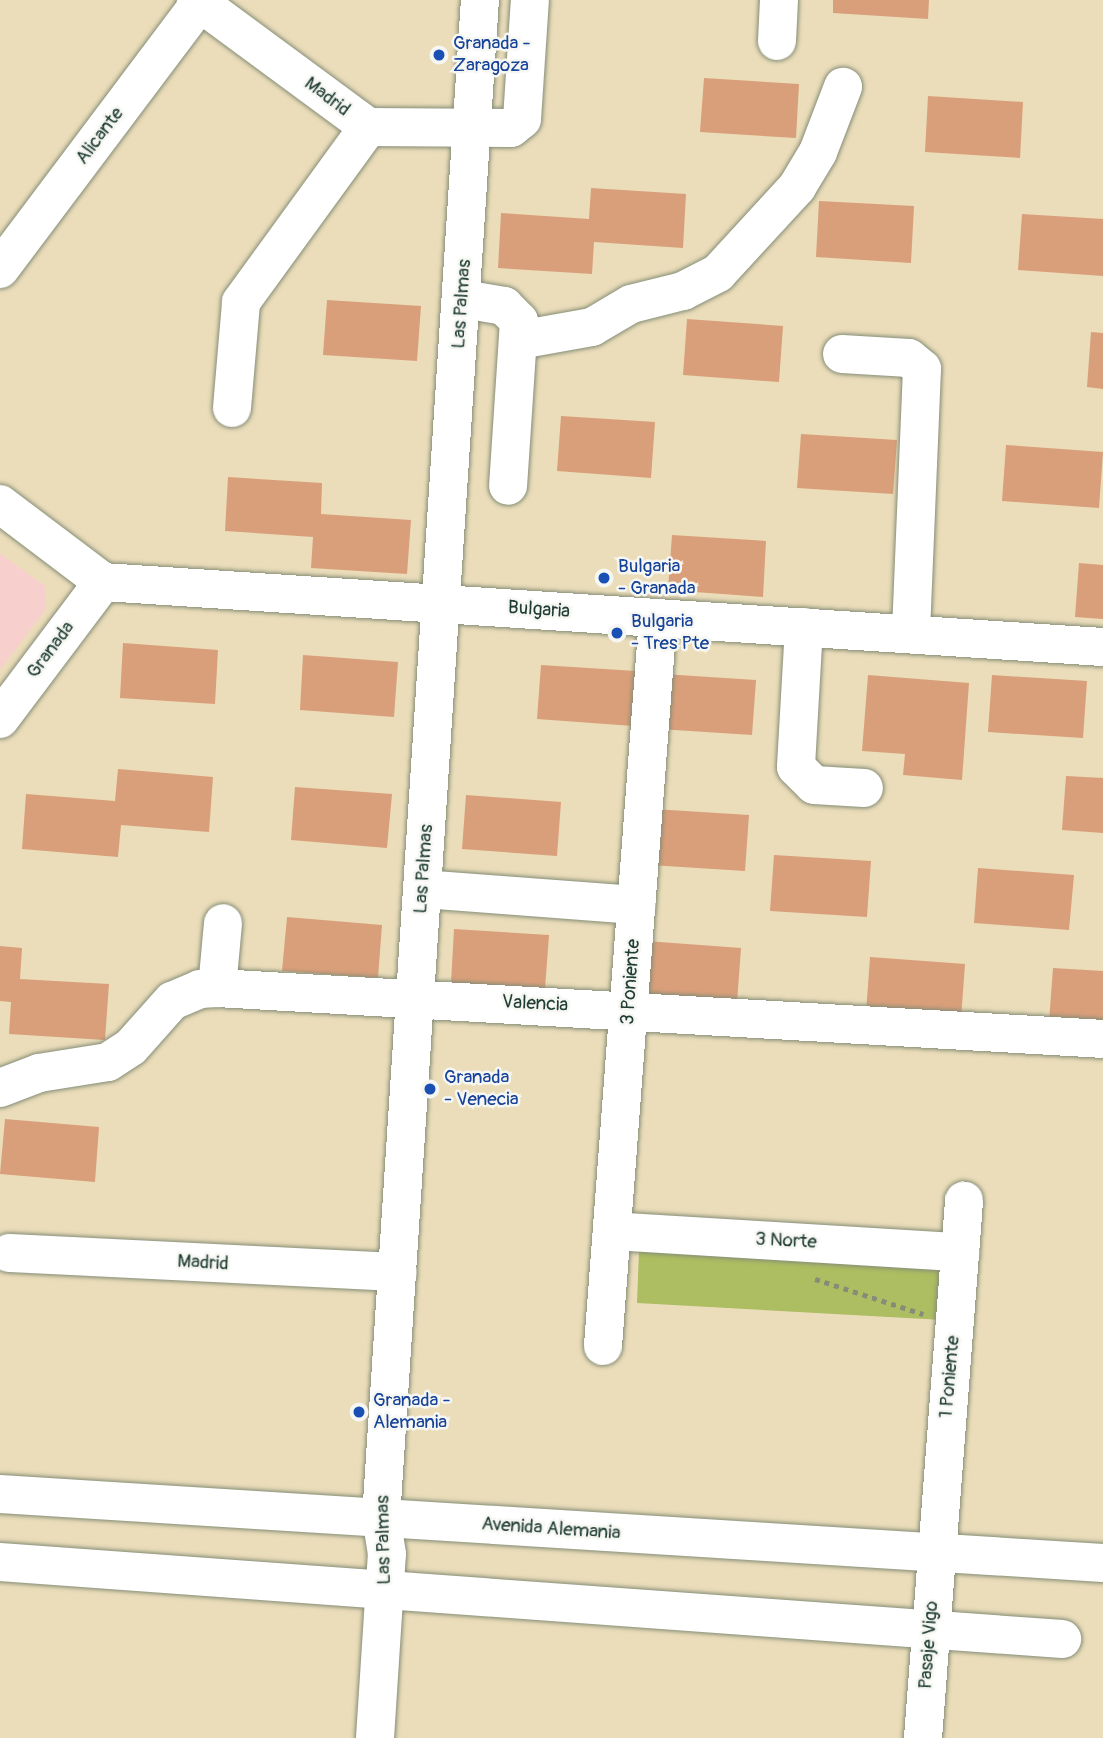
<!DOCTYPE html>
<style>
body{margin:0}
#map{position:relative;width:1103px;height:1738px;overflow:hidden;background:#ebddba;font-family:Pangolin,sans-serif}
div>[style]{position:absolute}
.built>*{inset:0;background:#f7d0cd}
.green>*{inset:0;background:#adbd61}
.building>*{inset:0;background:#d99f7a}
.path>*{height:4.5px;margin-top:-2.25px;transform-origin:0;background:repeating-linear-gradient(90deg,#858d77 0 5px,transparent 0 10px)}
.roads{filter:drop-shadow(0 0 2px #858d77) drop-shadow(0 0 2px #858d77)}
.minor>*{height:38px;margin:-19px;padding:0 19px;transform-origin:19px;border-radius:19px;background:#fff}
.dots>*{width:19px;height:19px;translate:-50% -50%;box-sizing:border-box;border:4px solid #f6f6f2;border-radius:50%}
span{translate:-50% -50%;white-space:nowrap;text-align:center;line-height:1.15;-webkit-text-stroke:5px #f6f6f2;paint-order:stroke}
.transit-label{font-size:19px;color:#164399}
.left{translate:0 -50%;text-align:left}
.street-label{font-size:19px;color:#1f3d34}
</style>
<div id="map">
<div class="built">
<i style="clip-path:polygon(0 553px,45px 586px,46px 609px,0 670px)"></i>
</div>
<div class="green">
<i style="clip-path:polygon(639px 1251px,945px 1268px,943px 1320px,637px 1303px)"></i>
</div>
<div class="building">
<i style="clip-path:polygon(833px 0,929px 0,928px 19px,833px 13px)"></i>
<i style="clip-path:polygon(704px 78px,799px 84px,796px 138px,700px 132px)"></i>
<i style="clip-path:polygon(928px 96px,1023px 102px,1020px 158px,925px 152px)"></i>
<i style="clip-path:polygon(591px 188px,686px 194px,683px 248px,594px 242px,592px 274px,498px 268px,501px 213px,589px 219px)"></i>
<i style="clip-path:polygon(819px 201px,914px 206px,911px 263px,816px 257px)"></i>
<i style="clip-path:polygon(1022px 214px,1103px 219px,1103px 276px,1018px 270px)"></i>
<i style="clip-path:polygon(327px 300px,421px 306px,417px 361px,323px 355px)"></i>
<i style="clip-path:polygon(687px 319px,783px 326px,779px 382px,683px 375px)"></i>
<i style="clip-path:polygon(1091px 332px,1103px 333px,1103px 389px,1087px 387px)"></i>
<i style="clip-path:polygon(561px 416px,655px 422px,651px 478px,557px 471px)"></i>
<i style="clip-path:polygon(801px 434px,897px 440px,893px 494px,797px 488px)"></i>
<i style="clip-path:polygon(1006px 445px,1103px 452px,1099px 508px,1002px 501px)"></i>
<i style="clip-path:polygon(228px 477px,322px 483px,321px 514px,411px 520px,407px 574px,311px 568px,313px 537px,225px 531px)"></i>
<i style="clip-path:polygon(672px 535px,766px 541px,763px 597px,668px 590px)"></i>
<i style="clip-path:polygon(1079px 563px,1103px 565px,1103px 619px,1075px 617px)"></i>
<i style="clip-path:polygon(123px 643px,218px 650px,215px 704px,120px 698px)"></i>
<i style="clip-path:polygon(303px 655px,398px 662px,394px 717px,300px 710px)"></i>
<i style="clip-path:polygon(541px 665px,636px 671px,633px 726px,537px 719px)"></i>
<i style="clip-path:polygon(663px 674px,756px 680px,752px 735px,659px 729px)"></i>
<i style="clip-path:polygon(868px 675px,969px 683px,962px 780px,903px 775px,905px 754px,862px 751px)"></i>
<i style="clip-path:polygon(992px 675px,1087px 681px,1083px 738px,988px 732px)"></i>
<i style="clip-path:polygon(118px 769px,213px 777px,209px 832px,121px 825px,118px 857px,22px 849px,26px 794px,115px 801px)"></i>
<i style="clip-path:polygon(1066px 776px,1103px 778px,1103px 833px,1062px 830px)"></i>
<i style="clip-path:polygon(295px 787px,392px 794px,387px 848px,291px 840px)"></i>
<i style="clip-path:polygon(466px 795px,561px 802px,557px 856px,462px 849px)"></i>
<i style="clip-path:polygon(654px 809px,749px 815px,745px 871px,650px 865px)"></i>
<i style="clip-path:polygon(774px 855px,871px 861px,867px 917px,770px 911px)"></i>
<i style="clip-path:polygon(978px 868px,1074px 875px,1069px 930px,974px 923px)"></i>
<i style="clip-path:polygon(287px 917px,382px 925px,378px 978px,282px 971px)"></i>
<i style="clip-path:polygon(454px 929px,549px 935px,545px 989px,451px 983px)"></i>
<i style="clip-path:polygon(646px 941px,741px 948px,737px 1003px,641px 996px)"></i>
<i style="clip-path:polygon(0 946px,22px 948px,20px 979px,109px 984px,105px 1040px,9px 1034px,11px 1002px,0 1001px)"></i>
<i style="clip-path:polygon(870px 957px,965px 964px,961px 1019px,866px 1013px)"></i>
<i style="clip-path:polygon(1053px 968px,1103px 971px,1103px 1026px,1049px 1022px)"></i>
<i style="clip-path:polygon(5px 1119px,99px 1127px,95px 1182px,0 1174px)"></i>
</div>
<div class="path">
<i style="left:815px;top:1279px;width:114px;rotate:18deg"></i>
</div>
<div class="roads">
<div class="minor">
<i style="left:196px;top:0;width:214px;rotate:36.4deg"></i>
<i style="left:368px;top:127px;width:143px;rotate:0.4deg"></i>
<i style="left:511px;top:128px;width:14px;rotate:-39deg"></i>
<i style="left:522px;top:119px;width:119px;rotate:-86.2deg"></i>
<i style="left:777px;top:41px;width:41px;rotate:-87.2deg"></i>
<i style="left:0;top:269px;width:333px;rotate:-53.1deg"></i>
<i style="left:463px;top:299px;width:42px;rotate:9.7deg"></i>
<i style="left:504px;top:306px;width:21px;rotate:45deg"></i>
<i style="left:519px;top:321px;width:165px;rotate:93.8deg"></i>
<i style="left:519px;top:340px;width:74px;rotate:-10.1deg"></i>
<i style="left:592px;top:327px;width:45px;rotate:-30.5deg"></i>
<i style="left:631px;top:304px;width:54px;rotate:-14deg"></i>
<i style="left:683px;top:291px;width:39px;rotate:-27deg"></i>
<i style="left:718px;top:273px;width:117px;rotate:-47.4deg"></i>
<i style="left:797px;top:187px;width:41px;rotate:-59deg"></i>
<i style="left:818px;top:152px;width:70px;rotate:-69deg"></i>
<i style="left:842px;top:354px;width:67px;rotate:3.4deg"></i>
<i style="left:909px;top:358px;width:17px;rotate:40deg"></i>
<i style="left:922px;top:369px;width:265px;rotate:92.4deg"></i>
<i style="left:232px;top:408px;width:106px;rotate:-85.1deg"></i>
<i style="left:241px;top:302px;width:216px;rotate:-54deg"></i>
<i style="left:0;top:504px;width:129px;rotate:37.1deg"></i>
<i style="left:103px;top:582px;width:1002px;rotate:3.72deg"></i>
<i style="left:804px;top:627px;width:140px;rotate:93.3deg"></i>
<i style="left:796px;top:767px;width:25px;rotate:45deg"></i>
<i style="left:814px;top:785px;width:50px;rotate:3.4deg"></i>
<i style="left:0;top:719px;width:171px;rotate:-53.1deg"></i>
<i style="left:423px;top:889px;width:214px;rotate:4.3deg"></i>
<i style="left:217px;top:988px;width:65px;rotate:-84.7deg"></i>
<i style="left:0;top:1088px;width:42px;rotate:-21deg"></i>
<i style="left:39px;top:1073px;width:70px;rotate:-9.1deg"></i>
<i style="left:108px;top:1062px;width:27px;rotate:-33deg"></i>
<i style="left:131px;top:1047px;width:62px;rotate:-48.3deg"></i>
<i style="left:172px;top:1001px;width:30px;rotate:-23deg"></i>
<i style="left:200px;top:989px;width:17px;rotate:-3deg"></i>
<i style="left:217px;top:988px;width:887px;rotate:3.29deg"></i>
<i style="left:612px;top:1231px;width:349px;rotate:3.5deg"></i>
<i style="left:9px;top:1253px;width:389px;rotate:2.8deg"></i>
<i style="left:603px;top:1346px;width:730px;rotate:-85.68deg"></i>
<i style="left:0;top:1494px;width:1105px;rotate:3.58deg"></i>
<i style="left:0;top:1562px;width:1065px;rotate:4.15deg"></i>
<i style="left:375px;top:1738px;width:184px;rotate:-86.3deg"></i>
<i style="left:387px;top:1554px;width:36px;rotate:-99deg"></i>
<i style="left:381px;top:1518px;width:1521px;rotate:-86.27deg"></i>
<i style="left:923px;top:1738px;width:539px;rotate:-85.63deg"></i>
</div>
</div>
<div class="dots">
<i style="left:439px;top:55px;background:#1a4fb4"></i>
<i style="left:604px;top:578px;background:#1a4fb4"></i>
<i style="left:617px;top:633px;background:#1a4fb4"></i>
<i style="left:430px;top:1089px;background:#1a4fb4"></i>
<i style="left:359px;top:1412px;background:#1a4fb4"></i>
</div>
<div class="transit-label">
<span class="left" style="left:453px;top:55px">Granada -<br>Zaragoza</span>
<span class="left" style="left:618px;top:578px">Bulgaria<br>- Granada</span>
<span class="left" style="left:631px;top:633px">Bulgaria<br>- Tres Pte</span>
<span class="left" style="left:444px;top:1089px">Granada<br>- Venecia</span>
<span class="left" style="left:373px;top:1412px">Granada -<br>Alemania</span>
</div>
<div class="street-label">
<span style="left:327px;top:97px;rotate:37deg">Madrid</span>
<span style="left:100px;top:136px;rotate:-53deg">Alicante</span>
<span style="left:462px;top:304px;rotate:-86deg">Las Palmas</span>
<span style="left:539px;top:610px;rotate:4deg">Bulgaria</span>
<span style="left:51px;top:650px;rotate:-53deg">Granada</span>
<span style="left:424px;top:869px;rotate:-86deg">Las Palmas</span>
<span style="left:631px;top:982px;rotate:-86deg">3 Poniente</span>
<span style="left:535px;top:1004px;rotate:3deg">Valencia</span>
<span style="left:786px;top:1241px;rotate:3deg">3 Norte</span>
<span style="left:203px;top:1263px;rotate:3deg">Madrid</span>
<span style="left:950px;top:1377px;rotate:-85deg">1 Poniente</span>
<span style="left:551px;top:1529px;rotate:4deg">Avenida Alemania</span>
<span style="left:384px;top:1540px;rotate:-91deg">Las Palmas</span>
<span style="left:929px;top:1645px;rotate:-86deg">Pasaje Vigo</span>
</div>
</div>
